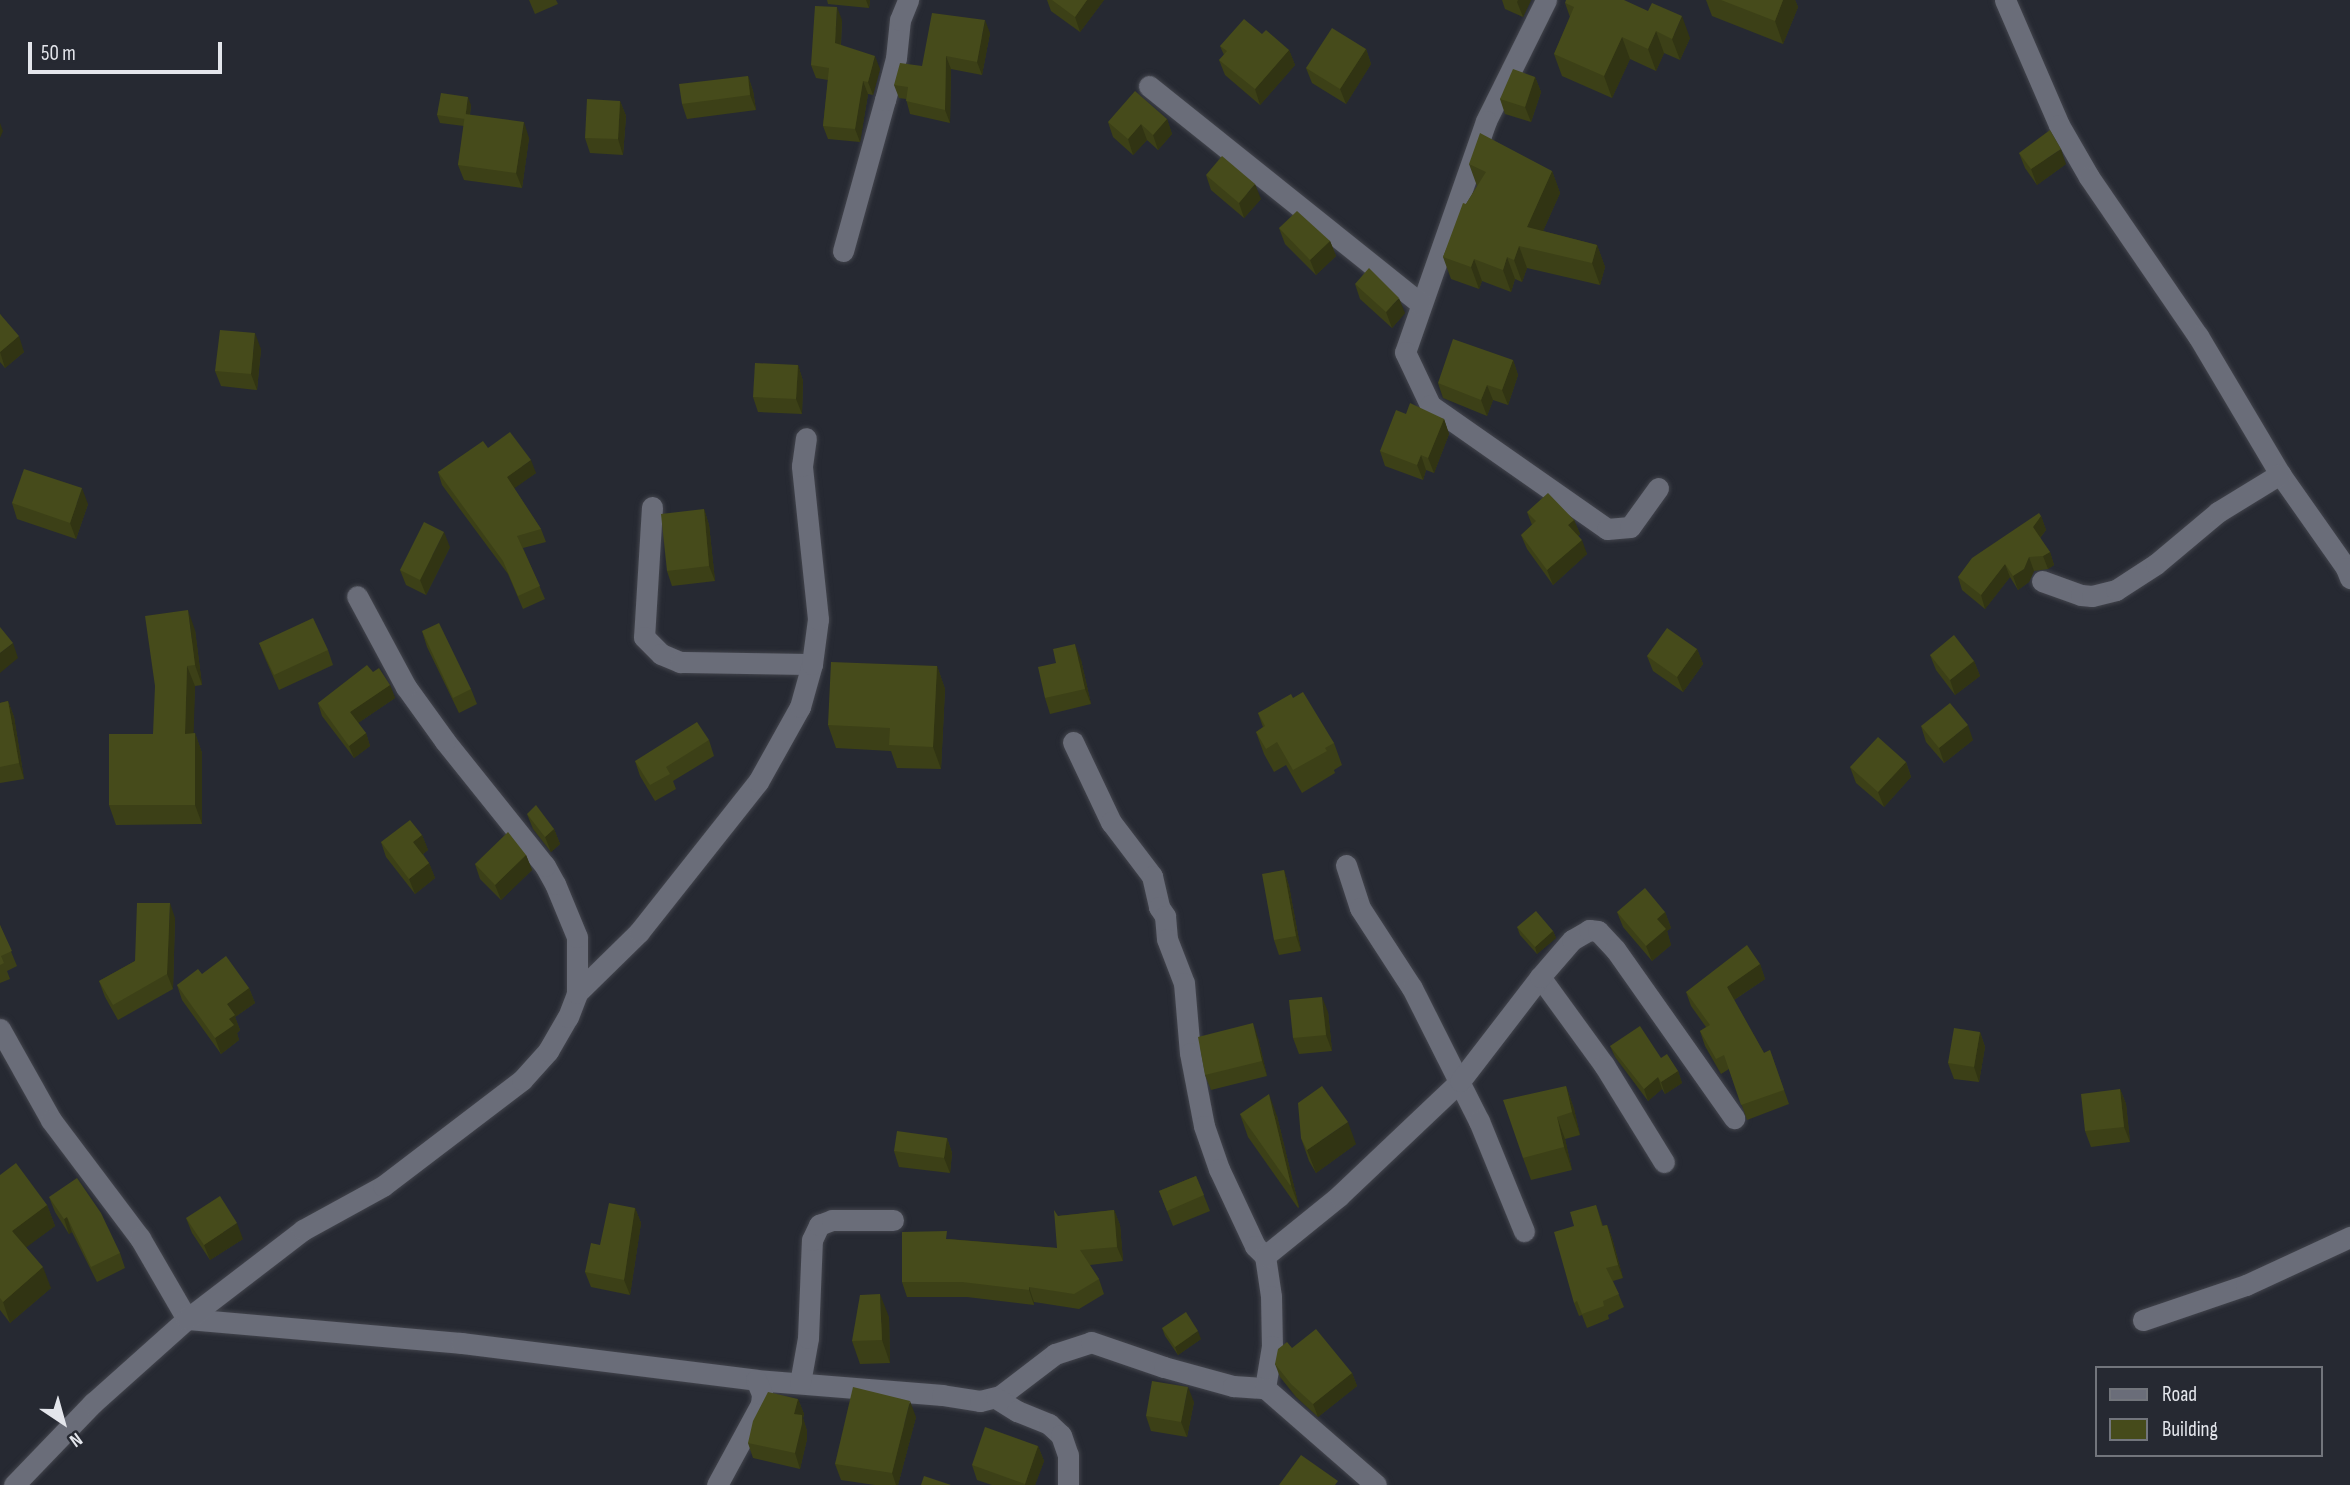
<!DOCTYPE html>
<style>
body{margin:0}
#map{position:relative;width:2350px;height:1485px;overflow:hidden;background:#262932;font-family:"Sofia Sans Condensed",sans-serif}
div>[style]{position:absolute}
.roads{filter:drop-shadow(0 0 2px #42444c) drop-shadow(0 0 2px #42444c)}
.minor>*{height:21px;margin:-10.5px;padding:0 10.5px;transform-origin:10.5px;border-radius:10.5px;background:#6a6d79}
.wall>*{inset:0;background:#3c4017}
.shaded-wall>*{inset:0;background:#313413}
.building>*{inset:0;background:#464b1b}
span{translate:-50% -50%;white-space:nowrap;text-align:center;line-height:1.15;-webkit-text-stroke:5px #262932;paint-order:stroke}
.legend{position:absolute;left:2095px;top:1366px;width:228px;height:91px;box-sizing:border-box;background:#262932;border:2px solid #72757c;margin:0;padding:9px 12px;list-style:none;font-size:21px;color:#e4e6ec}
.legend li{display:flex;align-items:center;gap:14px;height:35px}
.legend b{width:35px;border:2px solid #72757c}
.north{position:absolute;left:28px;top:1387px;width:70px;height:70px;-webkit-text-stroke:5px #262932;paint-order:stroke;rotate:144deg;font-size:19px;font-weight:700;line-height:28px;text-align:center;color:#e4e6ec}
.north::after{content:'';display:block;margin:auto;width:24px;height:32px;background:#e4e6ec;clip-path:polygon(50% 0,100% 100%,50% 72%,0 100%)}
.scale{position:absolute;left:28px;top:42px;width:194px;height:32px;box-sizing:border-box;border:4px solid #e4e6ec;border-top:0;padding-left:9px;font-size:21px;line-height:24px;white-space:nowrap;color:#e4e6ec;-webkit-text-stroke:5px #262932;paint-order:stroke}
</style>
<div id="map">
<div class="roads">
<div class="minor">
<i style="left:1546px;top:0;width:135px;rotate:116.4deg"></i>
<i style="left:1486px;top:121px;width:245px;rotate:109.3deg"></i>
<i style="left:1405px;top:352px;width:59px;rotate:64.7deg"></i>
<i style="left:1430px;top:405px;width:216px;rotate:35deg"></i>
<i style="left:1607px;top:529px;width:23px;rotate:-5deg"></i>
<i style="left:1630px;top:527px;width:48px;rotate:-54.3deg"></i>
<i style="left:2005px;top:0;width:136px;rotate:66.6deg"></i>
<i style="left:2059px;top:125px;width:60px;rotate:60deg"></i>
<i style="left:2089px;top:177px;width:193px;rotate:55.6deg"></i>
<i style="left:2198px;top:336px;width:161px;rotate:59.3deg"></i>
<i style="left:2280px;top:474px;width:115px;rotate:54.9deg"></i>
<i style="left:2346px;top:568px;width:11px;rotate:68deg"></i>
<i style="left:1149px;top:86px;width:347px;rotate:38.7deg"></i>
<i style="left:843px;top:251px;width:157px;rotate:-74.5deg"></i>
<i style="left:885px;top:100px;width:43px;rotate:-75.3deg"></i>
<i style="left:896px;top:58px;width:38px;rotate:-84deg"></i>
<i style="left:900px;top:20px;width:22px;rotate:-68deg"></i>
<i style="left:652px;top:507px;width:130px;rotate:93.5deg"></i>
<i style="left:644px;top:637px;width:24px;rotate:45deg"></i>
<i style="left:661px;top:654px;width:21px;rotate:23deg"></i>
<i style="left:680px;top:662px;width:132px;rotate:0.9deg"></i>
<i style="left:2042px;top:581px;width:41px;rotate:19.7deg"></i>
<i style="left:2081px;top:595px;width:11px;rotate:5deg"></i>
<i style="left:2092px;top:596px;width:25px;rotate:-14deg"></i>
<i style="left:2116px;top:590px;width:48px;rotate:-33deg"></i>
<i style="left:2156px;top:564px;width:81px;rotate:-40deg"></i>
<i style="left:2218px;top:512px;width:73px;rotate:-31.5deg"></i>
<i style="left:1073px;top:742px;width:89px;rotate:64.6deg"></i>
<i style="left:1111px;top:822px;width:68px;rotate:52.8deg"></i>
<i style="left:1152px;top:876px;width:32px;rotate:77deg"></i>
<i style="left:1159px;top:907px;width:11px;rotate:56deg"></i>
<i style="left:1165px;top:916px;width:23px;rotate:85deg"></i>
<i style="left:1167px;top:939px;width:47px;rotate:68.9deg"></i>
<i style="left:1184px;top:983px;width:70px;rotate:85.1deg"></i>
<i style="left:1190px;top:1053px;width:74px;rotate:79.1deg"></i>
<i style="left:1204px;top:1126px;width:46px;rotate:70.8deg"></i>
<i style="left:1219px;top:1169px;width:85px;rotate:64.9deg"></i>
<i style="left:1255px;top:1246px;width:14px;rotate:45deg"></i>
<i style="left:1265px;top:1256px;width:40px;rotate:81.5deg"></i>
<i style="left:1271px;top:1296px;width:50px;rotate:88.9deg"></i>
<i style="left:1272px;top:1346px;width:43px;rotate:99.5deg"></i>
<i style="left:1346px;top:865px;width:45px;rotate:72deg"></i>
<i style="left:1360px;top:908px;width:95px;rotate:57deg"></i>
<i style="left:1412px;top:988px;width:149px;rotate:63.3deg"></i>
<i style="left:1479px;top:1121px;width:119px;rotate:67.8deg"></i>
<i style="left:1540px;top:977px;width:109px;rotate:54deg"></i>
<i style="left:1604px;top:1065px;width:114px;rotate:58.3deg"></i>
<i style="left:577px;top:993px;width:87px;rotate:-44.5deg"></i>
<i style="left:639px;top:932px;width:191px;rotate:-51.6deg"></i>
<i style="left:758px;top:782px;width:86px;rotate:-60.8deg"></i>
<i style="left:800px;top:707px;width:45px;rotate:-74.4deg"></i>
<i style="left:812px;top:664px;width:45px;rotate:-82.4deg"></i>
<i style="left:818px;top:619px;width:154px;rotate:-96deg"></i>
<i style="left:802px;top:466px;width:28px;rotate:-82deg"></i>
<i style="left:0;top:1029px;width:104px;rotate:60.7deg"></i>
<i style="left:51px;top:1120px;width:148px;rotate:53deg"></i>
<i style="left:140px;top:1238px;width:94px;rotate:59.9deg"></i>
<i style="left:187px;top:1319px;width:275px;rotate:5deg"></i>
<i style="left:461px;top:1343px;width:297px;rotate:7.1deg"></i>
<i style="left:756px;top:1380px;width:187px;rotate:4.6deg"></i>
<i style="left:942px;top:1395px;width:38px;rotate:9deg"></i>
<i style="left:980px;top:1401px;width:21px;rotate:-14deg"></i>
<i style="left:1000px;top:1396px;width:69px;rotate:-37.4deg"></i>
<i style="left:1055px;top:1354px;width:38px;rotate:-18deg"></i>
<i style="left:1091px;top:1342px;width:77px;rotate:18.9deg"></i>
<i style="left:1164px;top:1367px;width:72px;rotate:15.4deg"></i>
<i style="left:1233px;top:1386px;width:32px;rotate:4deg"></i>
<i style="left:1265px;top:1388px;width:147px;rotate:41.1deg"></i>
<i style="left:1265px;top:1256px;width:95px;rotate:-39deg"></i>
<i style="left:1339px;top:1196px;width:167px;rotate:-43.5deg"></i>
<i style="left:1460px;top:1081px;width:131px;rotate:-52.4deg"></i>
<i style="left:1540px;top:977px;width:49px;rotate:-49.1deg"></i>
<i style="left:1572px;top:940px;width:20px;rotate:-30deg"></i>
<i style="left:1589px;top:930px;width:9px;rotate:6deg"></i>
<i style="left:1598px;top:931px;width:25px;rotate:47deg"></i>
<i style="left:1615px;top:949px;width:207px;rotate:54.8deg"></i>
<i style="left:2143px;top:1320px;width:109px;rotate:-18.8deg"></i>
<i style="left:2246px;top:1285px;width:115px;rotate:-24.8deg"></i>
<i style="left:800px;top:1383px;width:46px;rotate:-79.9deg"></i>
<i style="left:808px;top:1338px;width:98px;rotate:-87.7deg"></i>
<i style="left:812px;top:1240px;width:17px;rotate:-65deg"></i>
<i style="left:819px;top:1225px;width:14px;rotate:-21deg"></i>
<i style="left:832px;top:1220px;width:61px"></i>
<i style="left:996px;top:1398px;width:25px;rotate:32deg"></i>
<i style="left:1017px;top:1411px;width:35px;rotate:22deg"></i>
<i style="left:1049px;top:1424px;width:16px;rotate:43deg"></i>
<i style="left:1061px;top:1435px;width:21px;rotate:71deg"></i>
<i style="left:1068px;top:1455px;width:30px;rotate:90deg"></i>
<i style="left:14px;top:1485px;width:114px;rotate:-46.1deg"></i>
<i style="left:93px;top:1403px;width:126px;rotate:-41.8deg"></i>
<i style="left:187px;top:1319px;width:146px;rotate:-37.5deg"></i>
<i style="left:303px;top:1230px;width:91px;rotate:-28.8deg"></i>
<i style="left:383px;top:1186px;width:175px;rotate:-37.3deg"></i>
<i style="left:522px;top:1080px;width:39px;rotate:-48deg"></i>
<i style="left:548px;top:1051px;width:39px;rotate:-60deg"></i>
<i style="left:568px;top:1017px;width:26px;rotate:-69deg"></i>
<i style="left:577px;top:993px;width:56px;rotate:-90deg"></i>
<i style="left:577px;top:937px;width:57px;rotate:-112.5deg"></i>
<i style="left:555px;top:884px;width:21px;rotate:-119deg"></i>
<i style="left:545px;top:866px;width:160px;rotate:-128.7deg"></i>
<i style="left:445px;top:741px;width:67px;rotate:-125.8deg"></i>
<i style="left:406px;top:687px;width:103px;rotate:-118.3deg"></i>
<i style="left:717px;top:1485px;width:92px;rotate:-61.5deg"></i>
<i style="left:761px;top:1404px;width:10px;rotate:-84deg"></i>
<i style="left:762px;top:1394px;width:15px;rotate:-113deg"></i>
</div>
</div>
<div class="wall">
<i style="clip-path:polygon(529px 0,556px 0,558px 4px,535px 14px)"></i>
<i style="clip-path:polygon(827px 0,870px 0,869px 8px,828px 4px)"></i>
<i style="clip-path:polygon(1047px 0,1104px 0,1080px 32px,1051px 11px)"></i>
<i style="clip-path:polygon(1502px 0,1531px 0,1523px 17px,1505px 9px)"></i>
<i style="clip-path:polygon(1706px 0,1795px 0,1798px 7px,1783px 44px,1712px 16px)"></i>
<i style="clip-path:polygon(1565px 3px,1690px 38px,1680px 60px,1664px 53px,1656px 71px,1630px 59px,1612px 98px,1562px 76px,1554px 54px,1570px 17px)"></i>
<i style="clip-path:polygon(842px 20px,841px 45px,880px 69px,873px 95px,868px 94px,860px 142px,828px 139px,823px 126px,828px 80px,816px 78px,811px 65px)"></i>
<i style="clip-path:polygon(990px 33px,982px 75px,951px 69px,950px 123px,910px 114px,906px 99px,899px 98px,894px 85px,922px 66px)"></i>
<i style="clip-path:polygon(1262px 34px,1289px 50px,1295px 65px,1260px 105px,1225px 75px,1219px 60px,1224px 55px,1220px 46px)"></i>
<i style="clip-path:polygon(1366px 49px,1371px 64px,1346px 104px,1312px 83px,1306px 68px)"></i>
<i style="clip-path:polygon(748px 76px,753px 91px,756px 110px,687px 119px,682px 104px)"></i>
<i style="clip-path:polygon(1535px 77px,1541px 92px,1531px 122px,1505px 114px,1500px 99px)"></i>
<i style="clip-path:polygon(620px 101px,626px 116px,623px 155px,590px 153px,585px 138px)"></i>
<i style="clip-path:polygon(471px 105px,470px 115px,529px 138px,522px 188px,464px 180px,458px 165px,464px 126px,440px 123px,437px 115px)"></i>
<i style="clip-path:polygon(1167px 119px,1172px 134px,1158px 150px,1147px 140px,1133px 155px,1113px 137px,1108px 122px)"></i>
<i style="clip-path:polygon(2019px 153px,2066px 164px,2037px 185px,2025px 168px)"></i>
<i style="clip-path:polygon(1469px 164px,1552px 171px,1560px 193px,1543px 231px,1597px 245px,1605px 267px,1600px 285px,1527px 268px,1522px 282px,1515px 279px,1511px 292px,1482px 281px,1479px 289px,1451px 279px,1443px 257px,1466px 204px,1477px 186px)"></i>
<i style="clip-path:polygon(1206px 175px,1261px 199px,1244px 218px,1211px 190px)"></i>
<i style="clip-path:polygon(1279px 228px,1330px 241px,1336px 256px,1316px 275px,1285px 244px)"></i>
<i style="clip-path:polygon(1355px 284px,1405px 313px,1392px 328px,1360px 299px)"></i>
<i style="clip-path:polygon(0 314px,24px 352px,5px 368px,0 362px)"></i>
<i style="clip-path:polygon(261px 349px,257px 390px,221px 386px,215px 371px)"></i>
<i style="clip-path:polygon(1513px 360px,1518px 375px,1508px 405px,1493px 400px,1487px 416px,1443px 398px,1438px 383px)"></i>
<i style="clip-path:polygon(798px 365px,803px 381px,802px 414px,758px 412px,753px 397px)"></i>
<i style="clip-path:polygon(1406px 414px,1444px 419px,1449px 434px,1434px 473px,1426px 470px,1423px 480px,1385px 466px,1380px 451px)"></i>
<i style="clip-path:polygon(488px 448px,536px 473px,514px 488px,541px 529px,546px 542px,523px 548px,545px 599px,523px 609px,508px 574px,442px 485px,438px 472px)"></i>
<i style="clip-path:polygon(12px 503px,88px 504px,76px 539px,17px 519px)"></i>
<i style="clip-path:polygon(704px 509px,709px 525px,715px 581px,672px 586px,667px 571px)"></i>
<i style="clip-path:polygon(1527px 512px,1574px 520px,1580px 534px,1578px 536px,1587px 554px,1553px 585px,1527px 549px,1521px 535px,1532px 525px)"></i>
<i style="clip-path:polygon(2041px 516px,2046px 530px,2040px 538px,2050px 552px,2054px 565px,2048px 569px,2034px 571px,2029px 582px,2018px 590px,2010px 577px,1985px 609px,1962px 590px,1958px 577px)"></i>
<i style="clip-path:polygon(450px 547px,426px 595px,406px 585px,400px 570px)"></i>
<i style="clip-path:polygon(195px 630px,202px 685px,195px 686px,193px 733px,195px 733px,202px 753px,202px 824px,116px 825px,109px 805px,153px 734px)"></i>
<i style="clip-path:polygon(422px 631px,471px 689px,477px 704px,459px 713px,427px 647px)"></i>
<i style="clip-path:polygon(259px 643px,328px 650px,333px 665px,279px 690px,265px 658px)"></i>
<i style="clip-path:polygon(1697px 649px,1703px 664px,1683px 692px,1653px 671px,1647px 656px)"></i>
<i style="clip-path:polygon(1930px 655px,1974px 661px,1980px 676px,1955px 695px,1936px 670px)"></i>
<i style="clip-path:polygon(1081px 660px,1091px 704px,1050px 714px,1045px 698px)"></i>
<i style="clip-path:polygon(937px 666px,945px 689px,941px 769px,897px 768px,891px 751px,836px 748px,828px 725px)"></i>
<i style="clip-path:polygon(373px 672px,390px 685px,395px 698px,358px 723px,366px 733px,370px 746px,354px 758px,322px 716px,318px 703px)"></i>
<i style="clip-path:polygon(1293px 698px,1334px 743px,1342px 765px,1334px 770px,1335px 773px,1302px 793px,1286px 765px,1274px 772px,1264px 754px,1256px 732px,1263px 727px,1258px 713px)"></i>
<i style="clip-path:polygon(8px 701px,14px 717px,24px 779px,0 783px,0 703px)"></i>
<i style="clip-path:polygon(1921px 726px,1973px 740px,1944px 763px,1926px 742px)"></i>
<i style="clip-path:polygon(709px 740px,714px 756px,673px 781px,676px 789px,655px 801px,640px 776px,635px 761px)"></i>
<i style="clip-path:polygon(1906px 762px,1911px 777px,1884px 807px,1856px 783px,1850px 767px)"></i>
<i style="clip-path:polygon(527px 814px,554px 829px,560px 844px,551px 852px,533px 829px)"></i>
<i style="clip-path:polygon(422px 835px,428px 850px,423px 854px,429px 863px,435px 878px,415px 894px,386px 857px,381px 842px)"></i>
<i style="clip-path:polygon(526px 855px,532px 870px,501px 900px,480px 879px,475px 864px)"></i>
<i style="clip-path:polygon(1284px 870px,1289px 886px,1301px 951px,1279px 955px,1274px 940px)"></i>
<i style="clip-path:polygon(1617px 912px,1665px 912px,1671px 928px,1667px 931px,1671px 945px,1652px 961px,1623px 927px)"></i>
<i style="clip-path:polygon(175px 918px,173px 989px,118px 1020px,105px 997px,99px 981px,135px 961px)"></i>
<i style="clip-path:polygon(0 925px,17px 966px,7px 971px,10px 979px,0 983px)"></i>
<i style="clip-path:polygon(1517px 927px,1553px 931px,1556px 938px,1537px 954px,1520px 935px)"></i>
<i style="clip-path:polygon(1760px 964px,1765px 979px,1734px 1000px,1764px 1053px,1770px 1050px,1789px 1104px,1747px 1120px,1729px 1069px,1721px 1074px,1705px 1046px,1700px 1031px,1706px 1027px,1691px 1006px,1686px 992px)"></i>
<i style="clip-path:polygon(202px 974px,249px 988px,255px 1003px,235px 1017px,240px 1030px,237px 1033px,239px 1040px,221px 1054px,182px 1000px,177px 985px)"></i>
<i style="clip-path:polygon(1328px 1012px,1332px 1051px,1299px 1054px,1293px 1038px)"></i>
<i style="clip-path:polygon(1980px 1032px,1985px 1047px,1979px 1082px,1954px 1079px,1948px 1063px)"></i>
<i style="clip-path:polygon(1258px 1038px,1267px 1076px,1211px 1090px,1205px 1075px)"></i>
<i style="clip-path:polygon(1610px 1046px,1661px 1058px,1678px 1071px,1682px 1083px,1665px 1094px,1662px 1089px,1648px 1101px,1615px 1057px)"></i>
<i style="clip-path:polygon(1566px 1086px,1574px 1109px,1580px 1135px,1565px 1139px,1572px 1170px,1531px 1180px,1523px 1158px)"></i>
<i style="clip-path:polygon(2120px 1089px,2126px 1104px,2130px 1142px,2091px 1147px,2085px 1131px)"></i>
<i style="clip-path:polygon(1240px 1114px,1277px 1116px,1299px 1207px,1298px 1208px,1248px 1137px)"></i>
<i style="clip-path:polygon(947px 1138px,952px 1153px,950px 1173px,899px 1167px,894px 1151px)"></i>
<i style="clip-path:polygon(1301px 1138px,1356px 1144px,1316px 1173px,1309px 1161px)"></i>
<i style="clip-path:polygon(0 1175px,47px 1205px,55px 1226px,26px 1247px,51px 1288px,10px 1323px,0 1310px)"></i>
<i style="clip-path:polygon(1196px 1176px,1210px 1211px,1173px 1226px,1159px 1191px)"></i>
<i style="clip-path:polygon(49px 1197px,120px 1253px,125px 1268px,97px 1282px,72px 1232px,69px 1234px,55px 1212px)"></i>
<i style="clip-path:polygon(1596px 1205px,1603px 1226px,1607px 1225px,1612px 1238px,1623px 1278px,1613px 1281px,1624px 1307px,1608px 1315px,1609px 1319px,1587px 1328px,1582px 1315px,1579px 1316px,1574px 1303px,1574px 1226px)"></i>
<i style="clip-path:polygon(635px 1208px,641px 1223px,630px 1295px,591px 1287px,585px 1272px,600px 1245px)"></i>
<i style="clip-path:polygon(1114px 1210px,1120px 1225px,1123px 1261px,1090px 1265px,1099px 1279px,1104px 1294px,1079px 1309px,1034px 1302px,1034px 1305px,967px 1297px,907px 1297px,902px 1282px,949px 1239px,1057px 1248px,1058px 1216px)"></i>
<i style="clip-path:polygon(186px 1218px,243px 1239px,210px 1260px,192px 1233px)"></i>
<i style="clip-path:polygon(889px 1317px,890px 1363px,860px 1364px,852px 1341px)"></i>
<i style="clip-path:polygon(1162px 1328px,1201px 1339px,1178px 1355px,1165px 1336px)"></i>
<i style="clip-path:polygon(1292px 1348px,1352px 1373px,1357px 1386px,1318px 1417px,1296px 1397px,1280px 1377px,1275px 1364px)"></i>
<i style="clip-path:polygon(798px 1399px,804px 1414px,803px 1418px,807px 1431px,807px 1439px,800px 1469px,753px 1458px,748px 1443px)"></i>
<i style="clip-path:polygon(1194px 1402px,1187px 1437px,1151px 1431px,1146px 1416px)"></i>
<i style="clip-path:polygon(916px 1417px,898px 1485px,875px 1485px,841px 1480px,835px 1464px)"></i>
<i style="clip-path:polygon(1038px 1446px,1044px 1461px,1035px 1485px,992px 1485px,977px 1480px,972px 1465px)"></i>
</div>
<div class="shaded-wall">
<i style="clip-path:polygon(866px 0,870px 0,869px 8px)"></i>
<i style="clip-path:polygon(1087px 0,1104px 0,1080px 32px,1075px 17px)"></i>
<i style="clip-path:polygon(1518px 0,1531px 0,1523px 17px,1517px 2px)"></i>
<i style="clip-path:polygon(1783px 0,1795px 0,1798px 7px,1783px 44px,1775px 21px)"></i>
<i style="clip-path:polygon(837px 7px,842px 20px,840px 56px,835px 43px)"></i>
<i style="clip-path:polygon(1682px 16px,1690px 38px,1680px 60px,1672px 39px)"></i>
<i style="clip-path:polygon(985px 20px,990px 33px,982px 75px,977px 62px)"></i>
<i style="clip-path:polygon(1656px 31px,1664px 53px,1656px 71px,1648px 49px)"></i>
<i style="clip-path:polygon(1622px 37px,1630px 59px,1612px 98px,1604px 76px)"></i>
<i style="clip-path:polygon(1366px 49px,1371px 64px,1346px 104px,1340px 89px)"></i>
<i style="clip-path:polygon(1289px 50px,1295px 65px,1260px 105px,1255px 89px)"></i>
<i style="clip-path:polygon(875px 56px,880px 69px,873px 95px,868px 82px)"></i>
<i style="clip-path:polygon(946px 56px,951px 69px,950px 123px,945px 110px)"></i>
<i style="clip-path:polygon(748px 76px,753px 91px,756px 110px,750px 95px)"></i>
<i style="clip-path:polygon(1535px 77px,1541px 92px,1531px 122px,1525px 107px)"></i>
<i style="clip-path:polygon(863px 81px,868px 94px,860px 142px,855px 129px)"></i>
<i style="clip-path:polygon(468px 97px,471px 105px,468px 127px,465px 119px)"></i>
<i style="clip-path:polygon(620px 101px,626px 116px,623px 155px,618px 139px)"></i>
<i style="clip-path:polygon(1167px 119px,1172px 134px,1158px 150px,1153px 135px)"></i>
<i style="clip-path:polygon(524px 122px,529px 138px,522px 188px,516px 173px)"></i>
<i style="clip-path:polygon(0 123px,3px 131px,0 138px)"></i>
<i style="clip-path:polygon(1141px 124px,1147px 140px,1133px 155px,1128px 139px)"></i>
<i style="clip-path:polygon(2061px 149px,2066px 164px,2037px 185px,2031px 169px)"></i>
<i style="clip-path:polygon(1552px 171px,1560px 193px,1535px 249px,1527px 227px)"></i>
<i style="clip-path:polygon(1255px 184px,1261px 199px,1244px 218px,1239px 203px)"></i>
<i style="clip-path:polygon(1330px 241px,1336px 256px,1316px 275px,1310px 260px)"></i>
<i style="clip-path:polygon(1597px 245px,1605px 267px,1600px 285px,1592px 263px)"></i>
<i style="clip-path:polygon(1519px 246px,1527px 268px,1522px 282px,1514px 260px)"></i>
<i style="clip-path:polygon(1507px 257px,1515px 279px,1511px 292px,1503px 270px)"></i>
<i style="clip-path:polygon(1474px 259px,1482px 281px,1479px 289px,1471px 267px)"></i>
<i style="clip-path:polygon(1399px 298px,1405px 313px,1392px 328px,1386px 312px)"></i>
<i style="clip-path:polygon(255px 333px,261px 349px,257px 390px,251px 374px)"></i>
<i style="clip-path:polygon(19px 336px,24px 352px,5px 368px,0 352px)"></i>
<i style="clip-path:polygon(1513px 360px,1518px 375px,1508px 405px,1502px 390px)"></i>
<i style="clip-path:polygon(798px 365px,803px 381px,802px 414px,796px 399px)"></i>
<i style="clip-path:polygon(1487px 385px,1493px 400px,1487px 416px,1481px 400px)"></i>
<i style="clip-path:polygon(1444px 419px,1449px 434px,1434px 473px,1428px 458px)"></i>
<i style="clip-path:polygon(1421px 455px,1426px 470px,1423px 480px,1417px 465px)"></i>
<i style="clip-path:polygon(531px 460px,536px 473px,512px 490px,507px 477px)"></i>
<i style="clip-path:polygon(82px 488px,88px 504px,76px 539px,70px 523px)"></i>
<i style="clip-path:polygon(704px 509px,709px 525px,715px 581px,709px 566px)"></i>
<i style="clip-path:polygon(2041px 516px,2046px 530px,2038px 540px,2033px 527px)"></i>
<i style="clip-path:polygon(1574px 520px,1580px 534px,1574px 540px,1568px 525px)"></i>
<i style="clip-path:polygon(444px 532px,450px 547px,426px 595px,420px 580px)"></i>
<i style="clip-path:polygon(1582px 540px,1587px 554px,1553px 585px,1547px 570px)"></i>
<i style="clip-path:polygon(2050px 552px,2054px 565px,2048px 569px,2043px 556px)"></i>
<i style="clip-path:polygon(2029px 557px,2034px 571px,2029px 582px,2018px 590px,2013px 576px)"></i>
<i style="clip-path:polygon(2005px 564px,2010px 577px,1985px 609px,1981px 595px)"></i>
<i style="clip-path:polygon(188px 610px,195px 630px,202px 685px,195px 665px)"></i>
<i style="clip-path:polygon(13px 643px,18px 658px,0 673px,0 653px)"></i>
<i style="clip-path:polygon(1075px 644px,1081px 660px,1091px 704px,1085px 689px)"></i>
<i style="clip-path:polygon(1697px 649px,1703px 664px,1683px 692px,1677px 677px)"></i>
<i style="clip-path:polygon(1974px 661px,1980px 676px,1955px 695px,1950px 680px)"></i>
<i style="clip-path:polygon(187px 666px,195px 686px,193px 754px,185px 734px)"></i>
<i style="clip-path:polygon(937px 666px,945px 689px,941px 769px,933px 747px)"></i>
<i style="clip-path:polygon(390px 685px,395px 698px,355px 725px,350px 712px)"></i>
<i style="clip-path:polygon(8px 701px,14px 717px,24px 779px,19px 763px)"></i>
<i style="clip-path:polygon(1968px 725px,1973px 740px,1944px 763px,1939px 748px)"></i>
<i style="clip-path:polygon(195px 733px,202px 753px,202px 824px,195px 805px)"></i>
<i style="clip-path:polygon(366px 733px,370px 746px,354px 758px,349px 746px)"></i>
<i style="clip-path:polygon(1906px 762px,1911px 777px,1884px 807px,1878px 792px)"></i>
<i style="clip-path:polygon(554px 829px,560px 844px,551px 852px,545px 837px)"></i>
<i style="clip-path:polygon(422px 835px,428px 850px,419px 857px,413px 842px)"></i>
<i style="clip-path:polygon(526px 855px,532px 870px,501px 900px,495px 885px)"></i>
<i style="clip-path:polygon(429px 863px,435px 878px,415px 894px,409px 879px)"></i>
<i style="clip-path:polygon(1284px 870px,1289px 886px,1301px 951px,1296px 936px)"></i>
<i style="clip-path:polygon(170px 903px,175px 918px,173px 989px,167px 974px)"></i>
<i style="clip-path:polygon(1665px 912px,1671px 928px,1667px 931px,1671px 945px,1652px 961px,1646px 946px,1657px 919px)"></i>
<i style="clip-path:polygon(1553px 931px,1556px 938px,1537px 954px,1535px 947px)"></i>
<i style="clip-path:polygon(1760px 964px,1765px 979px,1732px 1001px,1727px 987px)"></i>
<i style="clip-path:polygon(249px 988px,255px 1003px,235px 1017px,240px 1030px,237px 1033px,239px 1040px,221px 1054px,215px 1038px,229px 1019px,227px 1004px)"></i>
<i style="clip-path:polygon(1322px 997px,1328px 1012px,1332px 1051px,1326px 1035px)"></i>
<i style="clip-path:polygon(1253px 1023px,1258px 1038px,1267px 1076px,1262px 1061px)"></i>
<i style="clip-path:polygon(1980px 1032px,1985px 1047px,1979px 1082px,1974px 1067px)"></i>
<i style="clip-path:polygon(1678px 1071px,1682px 1083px,1665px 1094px,1661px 1082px)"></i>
<i style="clip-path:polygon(1658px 1077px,1662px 1089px,1648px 1101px,1644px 1089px)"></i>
<i style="clip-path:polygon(1566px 1086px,1574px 1109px,1580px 1135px,1572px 1112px)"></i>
<i style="clip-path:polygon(2120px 1089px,2126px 1104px,2130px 1142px,2124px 1127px)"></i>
<i style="clip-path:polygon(1269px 1094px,1277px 1116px,1299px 1207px,1291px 1185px)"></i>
<i style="clip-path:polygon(1557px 1117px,1565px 1139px,1572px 1170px,1564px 1147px)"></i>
<i style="clip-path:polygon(1348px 1122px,1356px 1144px,1316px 1173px,1307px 1150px)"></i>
<i style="clip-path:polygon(947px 1138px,952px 1153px,950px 1173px,944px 1158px)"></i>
<i style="clip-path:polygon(47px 1205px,55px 1226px,20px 1252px,12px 1231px)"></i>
<i style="clip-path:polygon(635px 1208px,641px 1223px,630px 1295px,624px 1280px)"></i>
<i style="clip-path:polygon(1114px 1210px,1120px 1225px,1123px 1261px,1117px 1247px)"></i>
<i style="clip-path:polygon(67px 1217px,72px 1232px,69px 1234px,64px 1219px)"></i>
<i style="clip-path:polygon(237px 1223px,243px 1239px,210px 1260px,204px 1245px)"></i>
<i style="clip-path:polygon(1607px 1225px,1612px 1238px,1623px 1278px,1618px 1265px)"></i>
<i style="clip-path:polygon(43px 1267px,51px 1288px,10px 1323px,3px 1302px)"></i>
<i style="clip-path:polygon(1029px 1287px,1034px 1302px,1034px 1305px,1029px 1290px)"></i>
<i style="clip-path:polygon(880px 1294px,889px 1317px,890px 1363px,882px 1340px)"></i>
<i style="clip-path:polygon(1198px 1331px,1201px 1339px,1178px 1355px,1175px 1347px)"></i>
<i style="clip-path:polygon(1352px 1373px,1357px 1386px,1318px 1417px,1313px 1404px)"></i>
<i style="clip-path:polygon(1188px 1387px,1194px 1402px,1187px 1437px,1181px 1422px)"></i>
<i style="clip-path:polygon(798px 1399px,804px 1414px,803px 1418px,807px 1431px,807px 1439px,800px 1469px,795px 1453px,794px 1414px)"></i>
<i style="clip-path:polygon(910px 1401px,916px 1417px,898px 1485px,896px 1485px,892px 1473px)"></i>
<i style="clip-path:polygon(1038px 1446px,1044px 1461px,1035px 1485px,1025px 1485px,1025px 1484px)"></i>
</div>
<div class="building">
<i style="clip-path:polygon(1052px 0,1087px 0,1075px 17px)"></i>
<i style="clip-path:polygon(1566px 0,1624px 0,1648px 11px,1652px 3px,1682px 16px,1672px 39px,1656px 31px,1648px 49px,1622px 37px,1604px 76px,1554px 54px,1574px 7px,1565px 3px)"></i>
<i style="clip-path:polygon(1721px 0,1783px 0,1775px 21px)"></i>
<i style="clip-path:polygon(815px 6px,837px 7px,835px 43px,875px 56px,868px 82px,863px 81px,855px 129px,823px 126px,829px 68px,811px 65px)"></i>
<i style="clip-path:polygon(932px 13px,985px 20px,977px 62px,946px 56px,945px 110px,906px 101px,908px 87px,894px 85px,900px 63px,922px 66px)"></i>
<i style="clip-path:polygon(1244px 19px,1262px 34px,1266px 30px,1289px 50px,1255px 89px,1219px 60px,1227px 51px,1220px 46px)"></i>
<i style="clip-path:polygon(1332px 28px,1366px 49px,1340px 89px,1306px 68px)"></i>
<i style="clip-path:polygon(1513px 69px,1535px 77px,1525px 107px,1500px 99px)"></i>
<i style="clip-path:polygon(748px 76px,750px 95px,682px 104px,679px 84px)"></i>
<i style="clip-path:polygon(1135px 91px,1167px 119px,1153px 135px,1141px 124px,1128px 139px,1108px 122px)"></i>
<i style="clip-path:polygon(441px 93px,468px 97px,465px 119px,437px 115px)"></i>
<i style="clip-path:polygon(587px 99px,620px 101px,618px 139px,585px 138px)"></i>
<i style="clip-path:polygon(465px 114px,524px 122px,516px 173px,458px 165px)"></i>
<i style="clip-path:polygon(2050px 130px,2061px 149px,2031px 169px,2019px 153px)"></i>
<i style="clip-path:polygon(1480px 133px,1552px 171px,1527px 227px,1597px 245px,1592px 263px,1519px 246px,1514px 260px,1507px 257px,1503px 270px,1474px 259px,1471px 267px,1443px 257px,1463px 203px,1466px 204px,1486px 172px,1469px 164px)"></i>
<i style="clip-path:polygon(1222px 156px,1255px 184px,1239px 203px,1206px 175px)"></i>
<i style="clip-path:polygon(1297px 211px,1330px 241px,1310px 260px,1279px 228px)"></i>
<i style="clip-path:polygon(1369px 268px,1399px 298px,1386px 312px,1355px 284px)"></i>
<i style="clip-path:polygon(0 314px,19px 336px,0 352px)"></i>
<i style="clip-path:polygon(220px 330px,255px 333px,251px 374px,215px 371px)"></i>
<i style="clip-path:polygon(1453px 339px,1513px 360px,1502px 390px,1487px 385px,1481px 400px,1438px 383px)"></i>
<i style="clip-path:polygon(755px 363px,798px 365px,796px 399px,753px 397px)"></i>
<i style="clip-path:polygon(1410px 403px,1444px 419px,1428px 458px,1421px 455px,1417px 465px,1380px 451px,1396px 410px,1406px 414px)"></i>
<i style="clip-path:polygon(510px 432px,531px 460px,507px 477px,541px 529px,517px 536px,540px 586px,518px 596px,503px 561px,438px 472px,483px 441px,488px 448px)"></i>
<i style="clip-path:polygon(24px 469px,82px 488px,70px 523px,12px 503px)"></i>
<i style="clip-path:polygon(1548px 493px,1574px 520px,1568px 525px,1582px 540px,1547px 570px,1521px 535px,1536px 521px,1527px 512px)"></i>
<i style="clip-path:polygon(704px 509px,709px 566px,667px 571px,661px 514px)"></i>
<i style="clip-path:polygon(2039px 513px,2041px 516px,2033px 527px,2050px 552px,2043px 556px,2029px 557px,2024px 569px,2013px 576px,2005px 564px,1981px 595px,1958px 577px,1972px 558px)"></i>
<i style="clip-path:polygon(424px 522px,444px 532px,420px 580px,400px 570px)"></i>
<i style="clip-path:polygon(188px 610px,195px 665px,187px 666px,185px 734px,195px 733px,195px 805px,109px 805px,109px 734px,153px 734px,155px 686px,145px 616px)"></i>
<i style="clip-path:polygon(313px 618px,328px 650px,274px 675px,259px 643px)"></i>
<i style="clip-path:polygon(439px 623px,471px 689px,453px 698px,422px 631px)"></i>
<i style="clip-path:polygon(0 627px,13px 643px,0 653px)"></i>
<i style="clip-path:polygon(1667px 628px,1697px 649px,1677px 677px,1647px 656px)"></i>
<i style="clip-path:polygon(1954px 635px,1974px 661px,1950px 680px,1930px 655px)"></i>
<i style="clip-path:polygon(1075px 644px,1085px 689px,1045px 698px,1038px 667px,1056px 663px,1053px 649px)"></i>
<i style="clip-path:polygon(831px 662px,937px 666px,933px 747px,889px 745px,890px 728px,828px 725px)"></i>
<i style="clip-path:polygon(367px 665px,373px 672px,379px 668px,390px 685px,350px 712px,366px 733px,349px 746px,318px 703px)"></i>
<i style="clip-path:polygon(1303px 692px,1334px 743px,1325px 748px,1327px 751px,1293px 770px,1277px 742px,1266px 749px,1256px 732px,1265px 726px,1258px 713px,1291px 694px,1293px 698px)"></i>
<i style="clip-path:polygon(8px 701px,19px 763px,0 767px,0 703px)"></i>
<i style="clip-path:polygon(1950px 703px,1968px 725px,1939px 748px,1921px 726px)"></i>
<i style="clip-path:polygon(697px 722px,709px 740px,666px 767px,670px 774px,650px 785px,635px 761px)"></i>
<i style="clip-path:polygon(1878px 737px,1906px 762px,1878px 792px,1850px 767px)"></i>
<i style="clip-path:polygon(536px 805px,554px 829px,545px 837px,527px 814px)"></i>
<i style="clip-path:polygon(410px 820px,422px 835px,413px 842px,429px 863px,409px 879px,381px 842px)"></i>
<i style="clip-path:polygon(508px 832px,526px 855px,495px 885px,475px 864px)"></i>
<i style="clip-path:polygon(1284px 870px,1296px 936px,1274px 940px,1262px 874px)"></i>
<i style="clip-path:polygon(1645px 888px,1665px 912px,1657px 919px,1666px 929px,1646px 946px,1617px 912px)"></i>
<i style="clip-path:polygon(137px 903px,170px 903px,167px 974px,113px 1005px,99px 981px,135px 961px)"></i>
<i style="clip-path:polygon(1536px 911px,1553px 931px,1535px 947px,1517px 927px)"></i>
<i style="clip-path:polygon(0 925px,12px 951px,1px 956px,4px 963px,0 965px)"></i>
<i style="clip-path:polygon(1747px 945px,1760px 964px,1727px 987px,1764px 1053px,1770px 1050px,1784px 1090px,1741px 1105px,1724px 1055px,1716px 1059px,1700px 1031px,1710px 1025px,1686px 992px)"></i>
<i style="clip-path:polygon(226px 956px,249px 988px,227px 1004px,235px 1015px,229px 1019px,234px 1025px,215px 1038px,177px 985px,198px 969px,202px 974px)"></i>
<i style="clip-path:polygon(1322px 997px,1326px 1035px,1293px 1038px,1289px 1000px)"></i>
<i style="clip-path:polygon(1253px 1023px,1262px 1061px,1205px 1075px,1198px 1037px)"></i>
<i style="clip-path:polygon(1640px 1026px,1661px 1058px,1667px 1054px,1678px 1071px,1661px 1082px,1658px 1077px,1644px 1089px,1610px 1046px)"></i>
<i style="clip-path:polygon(1954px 1028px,1980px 1032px,1974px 1067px,1948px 1063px)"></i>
<i style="clip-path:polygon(1322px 1086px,1348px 1122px,1307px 1150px,1301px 1138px,1298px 1103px)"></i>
<i style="clip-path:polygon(1566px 1086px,1572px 1112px,1557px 1117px,1564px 1147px,1523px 1158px,1503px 1100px)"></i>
<i style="clip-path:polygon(2120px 1089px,2124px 1127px,2085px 1131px,2081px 1094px)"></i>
<i style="clip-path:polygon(1269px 1094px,1291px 1185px,1290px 1185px,1240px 1114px)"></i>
<i style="clip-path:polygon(897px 1131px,947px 1138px,944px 1158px,894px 1151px)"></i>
<i style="clip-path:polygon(16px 1163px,47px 1205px,12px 1231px,43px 1267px,3px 1302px,0 1298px,0 1175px)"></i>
<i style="clip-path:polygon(1196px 1176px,1204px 1195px,1167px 1211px,1159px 1191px)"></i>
<i style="clip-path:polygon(77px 1178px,101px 1213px,120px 1253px,91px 1267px,67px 1217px,64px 1219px,49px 1197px)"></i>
<i style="clip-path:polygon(220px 1196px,237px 1223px,204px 1245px,186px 1218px)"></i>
<i style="clip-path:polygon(609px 1203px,635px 1208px,624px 1280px,585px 1272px,591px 1243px,600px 1245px)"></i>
<i style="clip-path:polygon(1596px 1205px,1602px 1226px,1607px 1225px,1618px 1265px,1606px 1268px,1619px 1294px,1603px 1301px,1604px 1306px,1582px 1314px,1577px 1301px,1574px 1303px,1554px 1232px,1574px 1226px,1570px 1212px)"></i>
<i style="clip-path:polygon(1054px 1210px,1058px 1216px,1114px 1210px,1117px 1247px,1080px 1250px,1099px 1279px,1074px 1294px,1029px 1287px,1029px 1290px,962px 1282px,902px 1282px,902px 1232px,947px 1231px,946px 1239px,1057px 1248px)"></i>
<i style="clip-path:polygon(880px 1294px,882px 1340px,852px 1341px,860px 1295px)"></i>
<i style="clip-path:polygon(1186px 1312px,1198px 1331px,1175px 1347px,1162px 1328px)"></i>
<i style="clip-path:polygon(1316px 1329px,1352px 1373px,1313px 1404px,1291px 1384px,1275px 1364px,1278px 1349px,1287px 1342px,1292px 1348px)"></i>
<i style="clip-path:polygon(1152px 1381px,1188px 1387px,1181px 1422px,1146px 1416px)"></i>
<i style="clip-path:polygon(853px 1387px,910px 1401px,892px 1473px,835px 1464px)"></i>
<i style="clip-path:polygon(768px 1392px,798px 1399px,794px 1414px,802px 1415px,802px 1424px,795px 1453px,748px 1443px,753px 1421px)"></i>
<i style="clip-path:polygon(985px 1427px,1038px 1446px,1025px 1484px,972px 1465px)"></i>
<i style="clip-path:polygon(1301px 1455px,1338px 1481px,1335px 1485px,1279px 1485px)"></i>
<i style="clip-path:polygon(924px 1476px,951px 1485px,921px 1485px)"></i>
</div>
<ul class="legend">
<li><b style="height:9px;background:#6a6d79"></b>Road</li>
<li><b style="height:19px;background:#464b1b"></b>Building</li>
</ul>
<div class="north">N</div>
<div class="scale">50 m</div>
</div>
